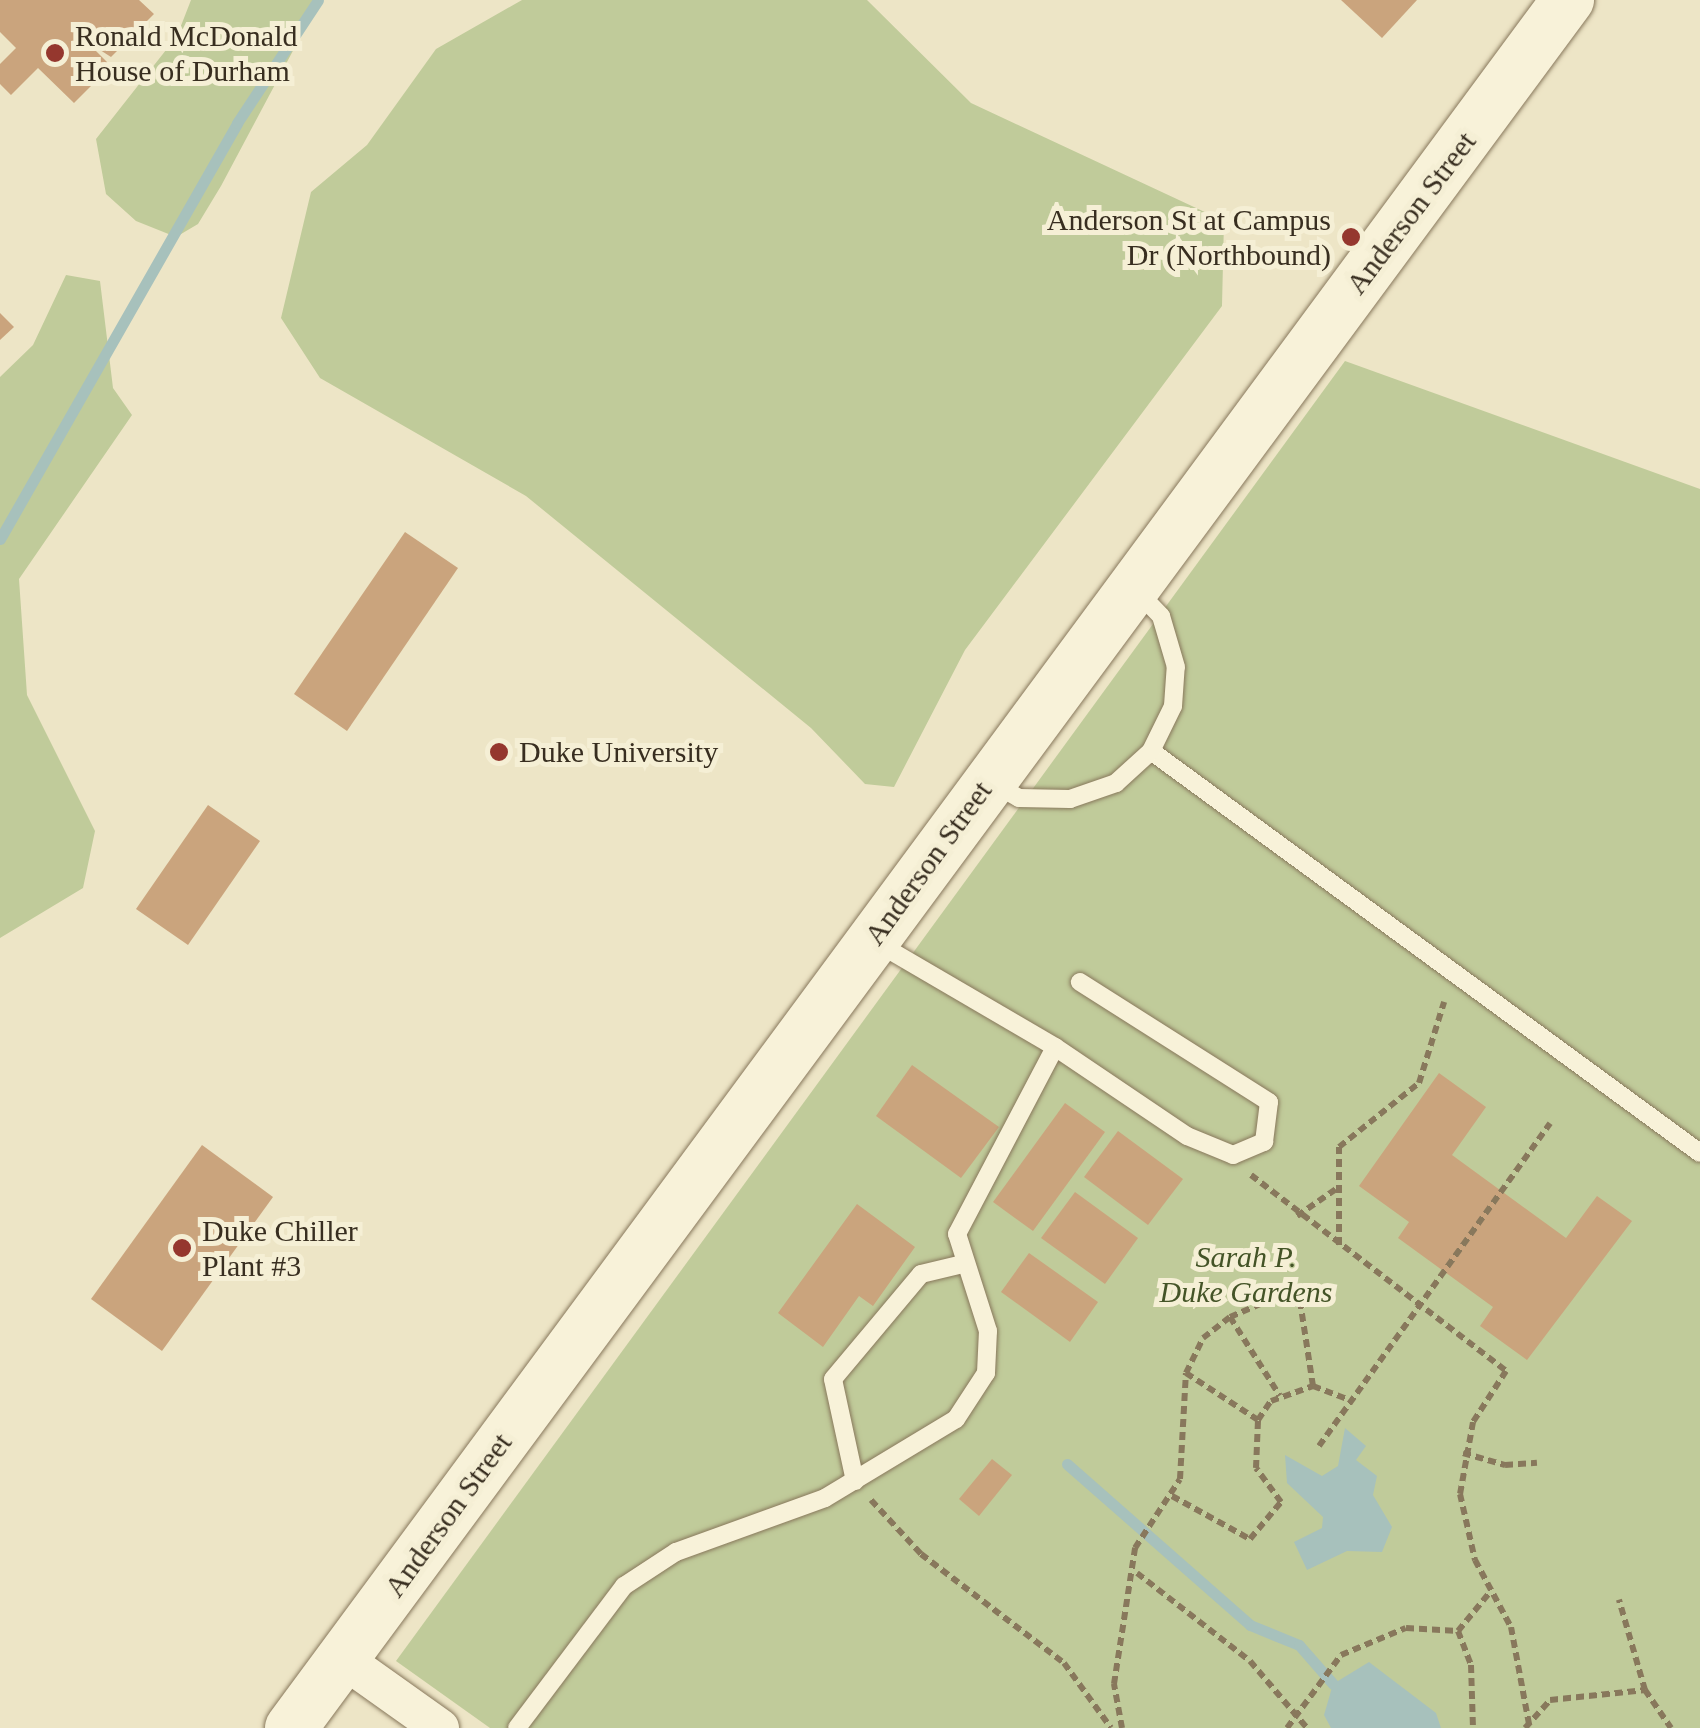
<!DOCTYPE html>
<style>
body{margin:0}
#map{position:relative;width:1700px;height:1728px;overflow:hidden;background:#ede5c6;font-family:"Times New Roman",serif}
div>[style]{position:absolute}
.green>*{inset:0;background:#c0cb9a}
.water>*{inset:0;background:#a7c1bc}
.stream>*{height:11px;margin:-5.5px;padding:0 5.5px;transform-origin:5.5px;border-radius:5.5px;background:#a7c1bc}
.building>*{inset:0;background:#caa47d}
.path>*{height:6px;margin-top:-3px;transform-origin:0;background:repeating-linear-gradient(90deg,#88785c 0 8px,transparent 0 13px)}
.roads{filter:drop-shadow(0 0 2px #88785c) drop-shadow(0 0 2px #88785c)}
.lane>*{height:18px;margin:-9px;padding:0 9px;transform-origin:9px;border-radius:9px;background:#f8f2d9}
.street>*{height:38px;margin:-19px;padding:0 19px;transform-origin:19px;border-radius:19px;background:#f8f2d9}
.secondary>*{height:52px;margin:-26px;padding:0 26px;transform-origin:26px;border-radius:26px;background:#f8f2d9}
.dots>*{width:28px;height:28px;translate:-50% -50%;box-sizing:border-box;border:5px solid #f5efd5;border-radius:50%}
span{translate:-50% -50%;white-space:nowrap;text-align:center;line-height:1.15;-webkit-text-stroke:10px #f5efd5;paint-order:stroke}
.poi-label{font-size:30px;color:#382e20}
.left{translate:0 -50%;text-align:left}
.right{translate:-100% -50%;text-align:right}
.street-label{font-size:30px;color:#382e20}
.park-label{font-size:30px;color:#445427;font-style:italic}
</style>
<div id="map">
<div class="green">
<i style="clip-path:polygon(191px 0,320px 0,221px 186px,198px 224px,176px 237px,136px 221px,106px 194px,96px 139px,177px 36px)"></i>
<i style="clip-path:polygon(522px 0,867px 0,971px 103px,1224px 221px,1222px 306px,965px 650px,894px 787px,865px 784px,811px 728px,526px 496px,320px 378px,281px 318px,311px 192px,367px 145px,436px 49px)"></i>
<i style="clip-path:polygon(66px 275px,100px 281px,113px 388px,132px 415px,19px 579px,27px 695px,95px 831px,83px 888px,0 938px,0 377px,33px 345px)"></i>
<i style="clip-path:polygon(1345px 361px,1700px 489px,1700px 1728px,490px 1728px,396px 1661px)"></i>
</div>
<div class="water">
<i style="clip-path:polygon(1345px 1428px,1366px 1446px,1356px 1460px,1377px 1476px,1373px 1495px,1392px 1527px,1382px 1552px,1347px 1551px,1307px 1570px,1294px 1542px,1322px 1528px,1323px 1517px,1287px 1483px,1285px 1455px,1322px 1476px,1338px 1466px)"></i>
<i style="clip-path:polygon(1369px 1662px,1436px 1713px,1441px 1728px,1331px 1728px,1324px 1715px,1333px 1684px)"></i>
</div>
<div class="stream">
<i style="left:0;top:539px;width:479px;rotate:-60.3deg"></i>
<i style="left:237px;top:123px;width:147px;rotate:-56.6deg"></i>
<i style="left:1067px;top:1464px;width:244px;rotate:41.3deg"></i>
<i style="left:1250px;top:1625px;width:53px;rotate:22.2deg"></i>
<i style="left:1299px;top:1645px;width:52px;rotate:48.9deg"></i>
</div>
<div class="building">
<i style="clip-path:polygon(0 0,139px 0,154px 14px,111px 57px,86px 41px,111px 66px,74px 103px,38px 68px,11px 95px,0 84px,0 64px,16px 48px,0 32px)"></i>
<i style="clip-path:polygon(1341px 0,1417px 0,1382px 38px)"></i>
<i style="clip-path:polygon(0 313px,14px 327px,0 340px)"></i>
<i style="clip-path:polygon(405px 532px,458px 568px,347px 731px,294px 694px)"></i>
<i style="clip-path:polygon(208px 805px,260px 841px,188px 945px,136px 909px)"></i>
<i style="clip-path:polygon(912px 1065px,999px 1127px,961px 1178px,876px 1116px)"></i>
<i style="clip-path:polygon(1439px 1073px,1486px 1107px,1452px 1155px,1566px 1238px,1597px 1196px,1632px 1221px,1527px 1360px,1480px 1326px,1493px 1307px,1398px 1238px,1409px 1222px,1359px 1186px)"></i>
<i style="clip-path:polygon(1065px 1103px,1105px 1132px,1033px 1231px,993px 1202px)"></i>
<i style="clip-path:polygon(1118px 1131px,1183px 1179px,1148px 1225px,1084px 1177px)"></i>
<i style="clip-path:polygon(202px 1145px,273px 1197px,162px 1351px,91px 1299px)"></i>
<i style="clip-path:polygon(1075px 1192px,1138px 1238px,1105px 1284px,1041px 1238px)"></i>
<i style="clip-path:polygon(857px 1204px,915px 1247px,873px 1306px,859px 1296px,823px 1347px,778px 1313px)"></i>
<i style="clip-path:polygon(1029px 1253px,1098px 1302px,1070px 1342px,1001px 1292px)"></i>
<i style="clip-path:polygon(992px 1459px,1012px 1475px,979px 1516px,959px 1499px)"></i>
</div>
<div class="path">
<i style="left:1251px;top:1175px;width:322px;rotate:37.5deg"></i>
<i style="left:1506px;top:1371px;width:61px;rotate:122.9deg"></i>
<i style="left:1473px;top:1422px;width:73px;rotate:100.2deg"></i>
<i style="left:1460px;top:1494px;width:68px;rotate:77.2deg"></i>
<i style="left:1475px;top:1560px;width:76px;rotate:61.8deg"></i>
<i style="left:1511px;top:1627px;width:99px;rotate:79.5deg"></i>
<i style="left:1297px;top:1216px;width:47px;rotate:-34.7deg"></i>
<i style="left:1339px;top:1245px;width:98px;rotate:-90deg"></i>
<i style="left:1339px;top:1147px;width:102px;rotate:-38.7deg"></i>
<i style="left:1419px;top:1083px;width:85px;rotate:-72.8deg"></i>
<i style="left:1230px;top:1317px;width:93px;rotate:57.7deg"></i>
<i style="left:1258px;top:1420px;width:86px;rotate:-146.9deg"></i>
<i style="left:1186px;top:1373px;width:39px;rotate:-64deg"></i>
<i style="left:1203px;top:1338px;width:34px;rotate:-38deg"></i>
<i style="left:1230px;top:1317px;width:74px;rotate:-23.1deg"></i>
<i style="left:1298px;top:1288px;width:99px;rotate:81.3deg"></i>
<i style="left:1319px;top:1446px;width:397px;rotate:-54.4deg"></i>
<i style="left:1463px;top:1453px;width:44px;rotate:15.9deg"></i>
<i style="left:1505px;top:1465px;width:32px;rotate:-4deg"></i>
<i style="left:1172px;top:1496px;width:89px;rotate:28.9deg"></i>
<i style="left:1250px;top:1539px;width:48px;rotate:-50deg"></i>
<i style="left:1281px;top:1502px;width:42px;rotate:-126.3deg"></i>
<i style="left:1256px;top:1468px;width:48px;rotate:-87.6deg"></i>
<i style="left:1258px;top:1420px;width:23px;rotate:-56deg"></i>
<i style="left:1271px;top:1401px;width:45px;rotate:-19.7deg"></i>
<i style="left:1313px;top:1386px;width:42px;rotate:21deg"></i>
<i style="left:871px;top:1500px;width:74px;rotate:47.2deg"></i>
<i style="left:921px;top:1554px;width:180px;rotate:37.3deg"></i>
<i style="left:1064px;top:1663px;width:80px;rotate:54.1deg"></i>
<i style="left:1137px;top:1573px;width:143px;rotate:37.9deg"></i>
<i style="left:1250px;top:1661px;width:88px;rotate:49.6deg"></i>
<i style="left:1458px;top:1631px;width:36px;rotate:69deg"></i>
<i style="left:1471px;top:1665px;width:63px;rotate:88.2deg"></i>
<i style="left:1645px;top:1690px;width:46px;rotate:55.6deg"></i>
<i style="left:1122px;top:1728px;width:45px;rotate:-100.3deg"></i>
<i style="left:1114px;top:1684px;width:138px;rotate:-81.2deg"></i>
<i style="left:1135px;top:1548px;width:82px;rotate:-56.9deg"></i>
<i style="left:1180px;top:1479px;width:106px;rotate:-86.8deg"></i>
<i style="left:1287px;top:1728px;width:91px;rotate:-53.5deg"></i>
<i style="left:1341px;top:1655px;width:70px;rotate:-22.6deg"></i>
<i style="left:1406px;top:1628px;width:52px;rotate:3.3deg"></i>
<i style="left:1458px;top:1631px;width:50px;rotate:-50.6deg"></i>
<i style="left:1525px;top:1728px;width:38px;rotate:-48deg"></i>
<i style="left:1550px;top:1700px;width:96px;rotate:-6deg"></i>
<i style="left:1645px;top:1690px;width:94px;rotate:-106.1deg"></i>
</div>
<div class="roads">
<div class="lane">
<i style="left:1151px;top:751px;width:680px;rotate:36.21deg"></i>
<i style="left:993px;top:783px;width:30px;rotate:30deg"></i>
<i style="left:1019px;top:798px;width:51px;rotate:1.1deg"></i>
<i style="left:1070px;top:799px;width:49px;rotate:-19.2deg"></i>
<i style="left:1116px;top:783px;width:47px;rotate:-42.4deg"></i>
<i style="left:1151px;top:751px;width:50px;rotate:-63.9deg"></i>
<i style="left:1173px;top:706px;width:39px;rotate:-86deg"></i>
<i style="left:1176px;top:667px;width:53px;rotate:-106.4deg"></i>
<i style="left:1161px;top:616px;width:33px;rotate:-134deg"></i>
<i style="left:879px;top:944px;width:204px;rotate:30.3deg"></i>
<i style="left:855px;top:1481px;width:104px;rotate:-102.2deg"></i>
<i style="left:833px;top:1379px;width:137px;rotate:-50deg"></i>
<i style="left:921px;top:1274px;width:43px;rotate:-13.4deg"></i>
<i style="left:517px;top:1728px;width:178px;rotate:-53deg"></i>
<i style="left:624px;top:1586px;width:62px;rotate:-33.2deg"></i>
<i style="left:676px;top:1552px;width:158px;rotate:-19.9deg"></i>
<i style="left:825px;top:1498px;width:153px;rotate:-31.1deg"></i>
<i style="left:956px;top:1419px;width:55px;rotate:-56.9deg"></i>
<i style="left:986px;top:1373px;width:42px;rotate:-87.3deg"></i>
<i style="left:988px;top:1331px;width:102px;rotate:-107.7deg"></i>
<i style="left:957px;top:1234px;width:211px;rotate:-62.3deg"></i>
<i style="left:1055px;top:1047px;width:159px;rotate:34deg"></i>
<i style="left:1187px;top:1136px;width:50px;rotate:22.4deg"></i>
<i style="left:1233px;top:1155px;width:34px;rotate:-23deg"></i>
<i style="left:1264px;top:1142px;width:40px;rotate:-82.9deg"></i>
<i style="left:1269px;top:1102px;width:224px;rotate:-147.6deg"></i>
</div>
<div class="street">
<i style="left:343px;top:1659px;width:119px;rotate:35.4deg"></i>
</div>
<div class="secondary">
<i style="left:291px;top:1728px;width:2149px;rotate:-53.54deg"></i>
</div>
</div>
<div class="dots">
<i style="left:55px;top:53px;background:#95372e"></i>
<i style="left:1351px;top:237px;background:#95372e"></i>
<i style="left:499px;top:752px;background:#95372e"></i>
<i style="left:182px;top:1248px;background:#95372e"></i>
</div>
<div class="poi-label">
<span class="left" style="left:75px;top:53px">Ronald McDonald<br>House of Durham</span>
<span class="right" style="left:1331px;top:237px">Anderson St at Campus<br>Dr (Northbound)</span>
<span class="left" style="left:519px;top:752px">Duke University</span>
<span class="left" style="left:202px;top:1248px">Duke Chiller<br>Plant #3</span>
</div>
<div class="street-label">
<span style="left:1411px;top:213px;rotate:-53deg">Anderson Street</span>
<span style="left:928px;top:863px;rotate:-54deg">Anderson Street</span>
<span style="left:448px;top:1515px;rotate:-54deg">Anderson Street</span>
</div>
<div class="park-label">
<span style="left:1246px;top:1274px">Sarah P.<br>Duke Gardens</span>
</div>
</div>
